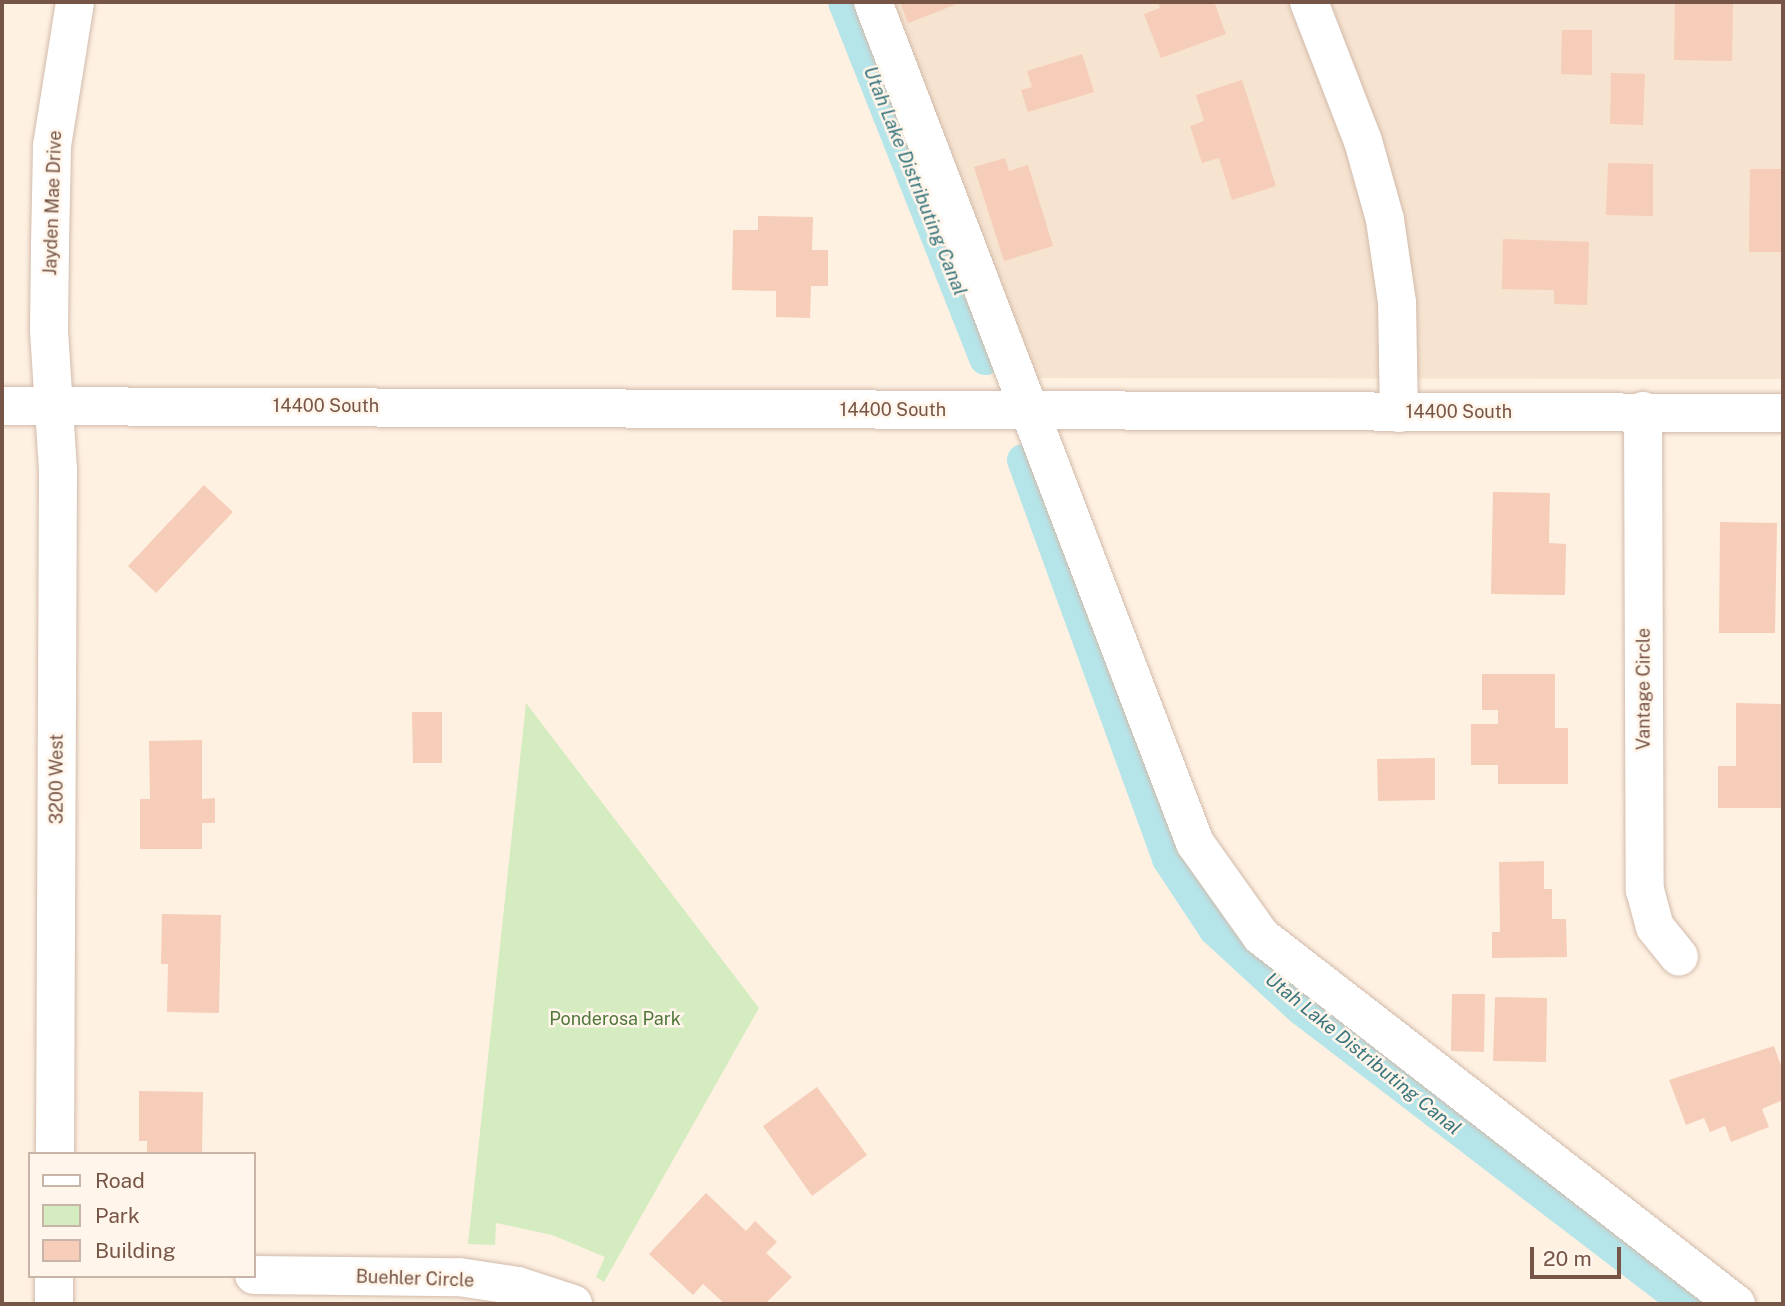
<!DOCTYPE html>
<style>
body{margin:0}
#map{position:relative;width:1785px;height:1306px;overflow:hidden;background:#fef1e2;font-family:"Public Sans",sans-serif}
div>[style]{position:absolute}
.residential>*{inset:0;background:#f6e3d0}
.green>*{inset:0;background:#d4ecbf}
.canal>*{height:32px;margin:-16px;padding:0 16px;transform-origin:16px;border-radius:16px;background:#b5e4e9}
.building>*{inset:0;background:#f5cdb8}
.roads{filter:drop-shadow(0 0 2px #d2baaa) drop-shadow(0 0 2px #d2baaa)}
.minor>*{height:38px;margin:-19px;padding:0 19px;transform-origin:19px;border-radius:19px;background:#fff}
span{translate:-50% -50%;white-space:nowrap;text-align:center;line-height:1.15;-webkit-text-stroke:5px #fff5ea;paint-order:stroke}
.street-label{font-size:18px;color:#775546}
.park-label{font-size:18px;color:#50783c}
.water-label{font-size:19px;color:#3a767e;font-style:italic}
.frame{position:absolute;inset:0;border:4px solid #775546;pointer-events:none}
.legend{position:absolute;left:28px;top:1152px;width:228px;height:126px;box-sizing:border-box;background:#fff5ea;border:2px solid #c9b5a8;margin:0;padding:9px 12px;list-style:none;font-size:21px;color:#775546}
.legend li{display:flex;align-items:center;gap:14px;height:35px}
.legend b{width:35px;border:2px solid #c9b5a8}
.scale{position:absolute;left:1530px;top:1247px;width:91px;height:32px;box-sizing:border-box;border:4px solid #775546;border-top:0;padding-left:9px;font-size:21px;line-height:24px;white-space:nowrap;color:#775546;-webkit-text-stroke:5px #fff5ea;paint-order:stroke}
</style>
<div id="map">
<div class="residential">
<i style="clip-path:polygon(882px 2px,1783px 2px,1783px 379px,1029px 378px)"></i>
</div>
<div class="green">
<i style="clip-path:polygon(526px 703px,759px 1008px,604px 1282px,596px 1277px,605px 1257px,552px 1235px,496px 1223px,495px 1245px,468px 1244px)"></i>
</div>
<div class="canal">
<i style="left:844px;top:2px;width:384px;rotate:68.4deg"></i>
<i style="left:1023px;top:460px;width:425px;rotate:70deg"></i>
<i style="left:1168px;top:859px;width:85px;rotate:56.5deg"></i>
<i style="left:1215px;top:930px;width:117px;rotate:42.6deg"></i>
<i style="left:1301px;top:1009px;width:486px;rotate:37.4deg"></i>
</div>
<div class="building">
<i style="clip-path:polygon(900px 2px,962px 2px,908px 23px)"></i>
<i style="clip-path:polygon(1158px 2px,1214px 2px,1226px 34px,1161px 58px,1144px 14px,1160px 8px)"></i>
<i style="clip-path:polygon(1675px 2px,1733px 2px,1732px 61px,1674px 60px)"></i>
<i style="clip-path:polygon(1562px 30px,1592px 30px,1592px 75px,1561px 74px)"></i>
<i style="clip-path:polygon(1082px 54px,1094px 92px,1028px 112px,1021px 90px,1032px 87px,1027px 71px)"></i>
<i style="clip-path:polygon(1611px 73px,1645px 74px,1643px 125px,1610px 124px)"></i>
<i style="clip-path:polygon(1242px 80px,1276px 186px,1232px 200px,1219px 158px,1202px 163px,1190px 126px,1204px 121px,1196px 95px)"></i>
<i style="clip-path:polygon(1005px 158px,1009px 171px,1028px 165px,1053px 246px,1004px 261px,974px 167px)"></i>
<i style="clip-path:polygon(1608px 163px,1653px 164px,1653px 216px,1606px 215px)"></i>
<i style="clip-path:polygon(1750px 169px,1783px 169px,1783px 252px,1749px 252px)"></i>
<i style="clip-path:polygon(758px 216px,813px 217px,812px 250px,828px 250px,828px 286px,811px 286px,810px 318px,776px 317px,776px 291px,732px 290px,733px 230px,758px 230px)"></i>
<i style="clip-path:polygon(1503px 239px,1589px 242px,1587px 305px,1554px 304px,1554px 290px,1502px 289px)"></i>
<i style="clip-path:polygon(204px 485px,233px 512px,156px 593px,128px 566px)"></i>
<i style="clip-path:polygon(1493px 492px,1550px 493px,1549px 543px,1566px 544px,1565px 595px,1491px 594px)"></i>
<i style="clip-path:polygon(1720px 522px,1777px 523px,1775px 633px,1719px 633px)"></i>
<i style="clip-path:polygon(1482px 674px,1555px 674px,1555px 728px,1568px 728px,1568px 784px,1498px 784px,1498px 765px,1471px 765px,1471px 724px,1498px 724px,1498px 710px,1482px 710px)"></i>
<i style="clip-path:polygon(1736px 703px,1783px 704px,1783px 808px,1718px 808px,1718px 766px,1736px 766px)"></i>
<i style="clip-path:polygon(412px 712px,442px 712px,442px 763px,413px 763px)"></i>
<i style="clip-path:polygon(202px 740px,202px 799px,215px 798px,215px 823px,202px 823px,202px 849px,140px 849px,140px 799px,150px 799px,149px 741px)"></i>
<i style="clip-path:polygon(1435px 758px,1435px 800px,1378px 801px,1377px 759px)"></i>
<i style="clip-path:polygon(1544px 861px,1544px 889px,1552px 889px,1552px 919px,1566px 919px,1567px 957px,1492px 958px,1492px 932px,1500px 932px,1499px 862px)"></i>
<i style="clip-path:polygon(162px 914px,221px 915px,219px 1013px,167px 1012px,168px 964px,161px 964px)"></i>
<i style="clip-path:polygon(1452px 994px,1485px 994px,1484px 1052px,1451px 1051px)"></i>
<i style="clip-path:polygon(1495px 997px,1547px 998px,1546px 1062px,1493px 1061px)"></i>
<i style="clip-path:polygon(1774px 1046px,1783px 1071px,1783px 1100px,1762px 1109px,1769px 1127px,1731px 1142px,1725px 1126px,1710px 1132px,1704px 1118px,1686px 1125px,1669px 1080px)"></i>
<i style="clip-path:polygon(817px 1087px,867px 1155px,812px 1196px,763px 1126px)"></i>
<i style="clip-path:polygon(139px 1091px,203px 1092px,202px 1154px,147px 1154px,147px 1141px,139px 1141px)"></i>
<i style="clip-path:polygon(706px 1193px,746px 1231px,755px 1221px,777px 1242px,766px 1253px,792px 1277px,765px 1304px,725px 1304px,703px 1284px,693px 1295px,649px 1254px)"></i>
</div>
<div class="roads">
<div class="minor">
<i style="left:873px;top:2px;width:901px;rotate:69.05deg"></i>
<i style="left:1195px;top:843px;width:114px;rotate:54.6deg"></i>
<i style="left:1261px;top:936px;width:601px;rotate:37.77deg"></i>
<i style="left:1309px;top:2px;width:149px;rotate:68.8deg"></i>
<i style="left:1363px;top:141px;width:82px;rotate:74.4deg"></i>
<i style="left:1385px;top:220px;width:83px;rotate:81.7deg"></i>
<i style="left:1397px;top:302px;width:111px;rotate:89deg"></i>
<i style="left:2px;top:406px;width:1781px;rotate:0.23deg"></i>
<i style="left:1643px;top:411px;width:479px;rotate:89.8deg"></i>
<i style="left:1645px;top:890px;width:38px;rotate:75deg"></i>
<i style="left:1655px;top:927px;width:38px;rotate:51deg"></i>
<i style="left:55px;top:1154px;width:684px;rotate:-89.75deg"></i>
<i style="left:58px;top:470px;width:141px;rotate:-93.7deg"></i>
<i style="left:49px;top:329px;width:85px;rotate:-89.3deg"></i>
<i style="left:50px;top:244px;width:98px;rotate:-88.8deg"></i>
<i style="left:52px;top:146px;width:146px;rotate:-80.9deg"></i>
<i style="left:254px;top:1275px;width:205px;rotate:0.6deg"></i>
<i style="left:459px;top:1277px;width:60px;rotate:8.7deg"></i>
<i style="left:518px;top:1286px;width:58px;rotate:18.1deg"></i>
<i style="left:54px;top:1304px;width:28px;rotate:-90deg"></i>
</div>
</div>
<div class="street-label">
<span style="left:53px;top:203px;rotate:-88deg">Jayden Mae Drive</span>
<span style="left:326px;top:406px">14400 South</span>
<span style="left:893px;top:410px">14400 South</span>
<span style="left:1459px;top:412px">14400 South</span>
<span style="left:1644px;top:689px;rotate:-90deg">Vantage Circle</span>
<span style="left:57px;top:779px;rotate:-90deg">3200 West</span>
<span style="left:415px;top:1279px;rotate:2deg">Buehler Circle</span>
</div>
<div class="park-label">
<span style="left:615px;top:1019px">Ponderosa Park</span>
</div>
<div class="water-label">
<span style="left:915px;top:181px;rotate:68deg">Utah Lake Distributing Canal</span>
<span style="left:1363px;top:1054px;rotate:39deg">Utah Lake Distributing Canal</span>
</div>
<div class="frame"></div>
<ul class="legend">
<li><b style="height:9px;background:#fff"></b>Road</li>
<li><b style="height:19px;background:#d4ecbf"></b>Park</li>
<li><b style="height:19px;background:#f5cdb8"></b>Building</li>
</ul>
<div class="scale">20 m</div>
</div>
